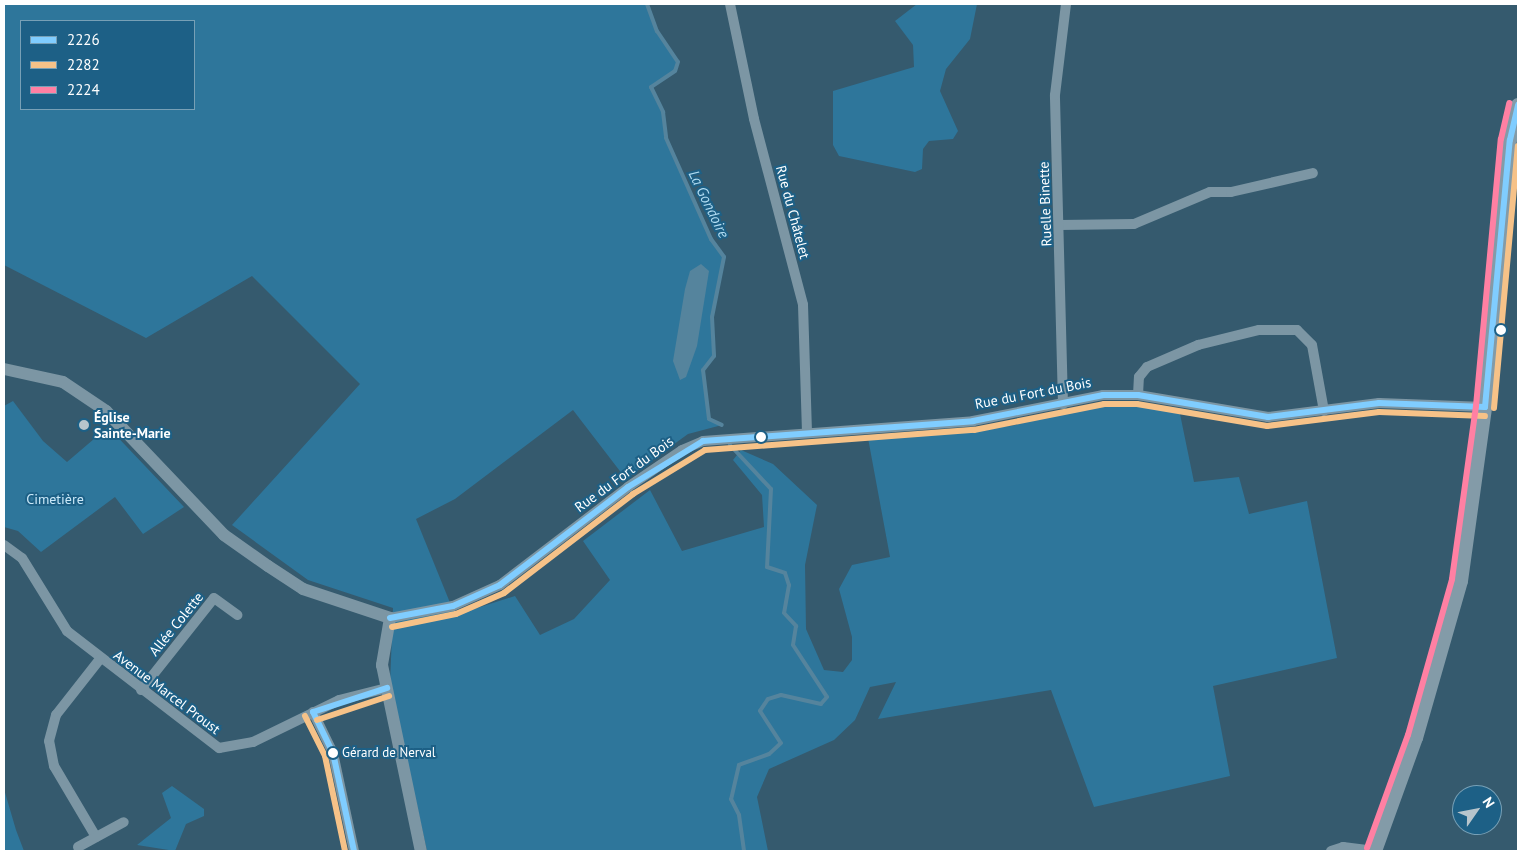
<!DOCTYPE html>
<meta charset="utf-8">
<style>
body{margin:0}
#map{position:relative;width:1522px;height:855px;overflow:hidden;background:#355a6e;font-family:"PT Sans",sans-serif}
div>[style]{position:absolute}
.green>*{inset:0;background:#2e769b}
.water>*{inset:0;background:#55849d}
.stream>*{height:4px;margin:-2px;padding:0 2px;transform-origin:2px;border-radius:2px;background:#55849d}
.minor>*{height:10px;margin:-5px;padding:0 5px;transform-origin:5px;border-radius:5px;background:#7c96a4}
.tertiary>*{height:12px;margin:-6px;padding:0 6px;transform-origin:6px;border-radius:6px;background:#7c96a4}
.secondary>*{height:14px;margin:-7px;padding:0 7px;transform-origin:7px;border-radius:7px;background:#839ba8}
.bus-1>*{height:6px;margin:-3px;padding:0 3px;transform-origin:3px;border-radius:3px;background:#80cdff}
.bus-2>*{height:6px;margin:-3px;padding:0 3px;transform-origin:3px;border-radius:3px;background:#f6c288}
.bus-3>*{height:6px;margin:-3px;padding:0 3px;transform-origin:3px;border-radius:3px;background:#ff80a3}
.dots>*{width:14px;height:14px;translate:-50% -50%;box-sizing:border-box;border:2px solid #1d6086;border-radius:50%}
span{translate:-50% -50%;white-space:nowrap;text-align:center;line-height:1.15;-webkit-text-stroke:4px #1d6086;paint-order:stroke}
.bus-label{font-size:13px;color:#fff}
.left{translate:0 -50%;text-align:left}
.street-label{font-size:14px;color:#fff}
.poi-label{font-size:14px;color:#fff;font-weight:700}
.park-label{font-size:14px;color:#cae8f8}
.water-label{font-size:15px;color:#b1dcf2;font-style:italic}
.frame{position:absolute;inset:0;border:5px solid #fff;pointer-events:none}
.legend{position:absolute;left:20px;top:20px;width:175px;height:90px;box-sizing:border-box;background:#1d6086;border:1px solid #77a0b6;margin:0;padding:6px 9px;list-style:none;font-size:15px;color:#fff}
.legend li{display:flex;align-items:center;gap:10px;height:25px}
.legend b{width:25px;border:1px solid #77a0b6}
.north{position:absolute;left:1452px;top:785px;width:50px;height:50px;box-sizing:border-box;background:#1d6086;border:1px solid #77a0b6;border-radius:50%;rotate:57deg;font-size:14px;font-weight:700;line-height:20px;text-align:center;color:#fff}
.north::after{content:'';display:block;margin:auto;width:18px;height:22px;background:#b8c5cc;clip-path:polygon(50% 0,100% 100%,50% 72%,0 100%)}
</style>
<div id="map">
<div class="green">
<i style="clip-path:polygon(evenodd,4px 4px,647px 4px,657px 31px,678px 62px,675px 71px,651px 87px,663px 112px,666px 138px,711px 239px,724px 257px,712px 317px,714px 356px,703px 370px,709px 419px,722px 425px,688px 434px,626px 479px,573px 410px,455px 499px,416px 519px,455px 615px,515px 596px,540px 635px,574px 619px,610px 580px,583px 541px,650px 490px,682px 551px,764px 527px,762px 495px,733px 460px,741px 450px,773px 464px,817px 505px,805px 565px,806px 629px,824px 670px,843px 672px,852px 660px,852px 637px,839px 589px,852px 565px,890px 557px,868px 438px,1011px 426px,1088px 406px,1139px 404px,1180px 414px,1194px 482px,1239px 477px,1249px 514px,1307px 501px,1337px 658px,1213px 686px,1230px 776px,1094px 807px,1051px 690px,878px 719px,896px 682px,870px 687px,855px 720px,834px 740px,769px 769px,757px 797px,768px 851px,427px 851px,390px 684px,393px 608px,308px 580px,232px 525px,360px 384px,252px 276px,146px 338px,4px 265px,4px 4px,21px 21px,194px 21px,194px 109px,21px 109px,21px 21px)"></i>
<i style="clip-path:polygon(917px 4px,977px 4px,970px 39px,946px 69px,940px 91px,958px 131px,953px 139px,929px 141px,923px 149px,922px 169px,915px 172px,839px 156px,833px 145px,833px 91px,914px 67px,913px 45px,895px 21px)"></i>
<i style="clip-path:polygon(13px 401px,43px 441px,67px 462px,108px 427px,184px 507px,143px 534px,115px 497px,41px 552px,18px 531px,4px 527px,4px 406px)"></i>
<i style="clip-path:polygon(172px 786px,204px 809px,204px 816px,186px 824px,175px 851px,137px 845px,171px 818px,162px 793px)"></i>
<i style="clip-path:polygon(4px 789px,16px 830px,24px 851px,4px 851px)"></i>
</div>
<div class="water">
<i style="clip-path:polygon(701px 264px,709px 271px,697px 346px,686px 377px,680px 380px,673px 361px,685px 289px,690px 271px)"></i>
</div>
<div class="stream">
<i style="left:647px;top:4px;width:29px;rotate:70deg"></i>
<i style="left:657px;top:31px;width:37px;rotate:56deg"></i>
<i style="left:678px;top:62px;width:9px;rotate:108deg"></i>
<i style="left:675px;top:71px;width:29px;rotate:146deg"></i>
<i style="left:651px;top:87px;width:28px;rotate:64deg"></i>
<i style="left:663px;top:112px;width:26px;rotate:83deg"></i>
<i style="left:666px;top:138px;width:111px;rotate:66deg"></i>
<i style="left:711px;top:239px;width:22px;rotate:54deg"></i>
<i style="left:724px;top:257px;width:61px;rotate:101.3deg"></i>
<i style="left:712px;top:317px;width:39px;rotate:87deg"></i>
<i style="left:714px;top:356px;width:18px;rotate:128deg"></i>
<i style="left:703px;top:370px;width:49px;rotate:83deg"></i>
<i style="left:709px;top:419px;width:14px;rotate:25deg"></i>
<i style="left:730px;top:445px;width:60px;rotate:47deg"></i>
<i style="left:771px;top:489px;width:78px;rotate:92.9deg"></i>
<i style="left:767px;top:567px;width:19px;rotate:18deg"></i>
<i style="left:785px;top:573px;width:13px;rotate:72deg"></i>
<i style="left:789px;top:585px;width:28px;rotate:100deg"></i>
<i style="left:784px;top:613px;width:18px;rotate:47deg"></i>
<i style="left:796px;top:626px;width:19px;rotate:99deg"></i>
<i style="left:793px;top:645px;width:62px;rotate:56.8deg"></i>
<i style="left:827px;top:697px;width:9px;rotate:131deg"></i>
<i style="left:821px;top:704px;width:41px;rotate:-167.3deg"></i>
<i style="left:781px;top:695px;width:14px;rotate:163deg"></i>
<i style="left:768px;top:699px;width:14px;rotate:124deg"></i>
<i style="left:760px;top:711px;width:38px;rotate:57deg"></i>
<i style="left:781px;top:743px;width:16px;rotate:137deg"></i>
<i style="left:769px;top:754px;width:32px;rotate:160deg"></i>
<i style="left:739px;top:765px;width:35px;rotate:103deg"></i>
<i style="left:731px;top:799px;width:18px;rotate:63deg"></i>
<i style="left:739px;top:815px;width:36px;rotate:82deg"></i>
</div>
<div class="minor">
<i style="left:730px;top:4px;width:117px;rotate:78.2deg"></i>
<i style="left:754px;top:119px;width:192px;rotate:75.2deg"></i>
<i style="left:803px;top:305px;width:126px;rotate:88.2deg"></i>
<i style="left:1060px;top:225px;width:74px;rotate:-0.8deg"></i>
<i style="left:1134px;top:224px;width:82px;rotate:-22.8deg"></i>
<i style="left:1210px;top:192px;width:21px"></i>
<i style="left:1231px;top:192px;width:84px;rotate:-13deg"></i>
<i style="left:1138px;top:395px;width:18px;rotate:-87deg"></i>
<i style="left:1139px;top:377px;width:13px;rotate:-51deg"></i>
<i style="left:1147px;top:367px;width:56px;rotate:-23.3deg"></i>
<i style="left:1198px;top:345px;width:63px;rotate:-13.8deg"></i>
<i style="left:1259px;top:330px;width:38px"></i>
<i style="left:1297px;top:330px;width:21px;rotate:45deg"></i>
<i style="left:1312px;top:345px;width:67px;rotate:79.7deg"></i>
<i style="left:1063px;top:404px;width:309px;rotate:-91.5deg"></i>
<i style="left:1055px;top:95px;width:92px;rotate:-83.1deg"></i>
<i style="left:4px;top:545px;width:22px;rotate:36deg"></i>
<i style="left:22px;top:558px;width:86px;rotate:58.3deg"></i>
<i style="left:67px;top:631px;width:192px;rotate:37.6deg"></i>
<i style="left:219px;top:748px;width:35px;rotate:-10deg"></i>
<i style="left:253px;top:742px;width:96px;rotate:-26deg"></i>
<i style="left:339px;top:700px;width:49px;rotate:-14deg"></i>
<i style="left:390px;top:618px;width:64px;rotate:-10.8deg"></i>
<i style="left:453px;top:606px;width:51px;rotate:-24.1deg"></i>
<i style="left:500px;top:585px;width:161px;rotate:-37.4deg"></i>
<i style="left:628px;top:487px;width:65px;rotate:-34.4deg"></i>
<i style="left:682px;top:450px;width:23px;rotate:-23deg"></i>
<i style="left:703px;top:441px;width:271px;rotate:-4.2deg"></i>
<i style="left:973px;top:421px;width:133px;rotate:-11.3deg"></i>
<i style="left:1103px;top:395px;width:35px"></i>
<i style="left:1138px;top:395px;width:132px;rotate:9.6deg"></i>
<i style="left:1268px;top:417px;width:112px;rotate:-7.2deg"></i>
<i style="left:1379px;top:403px;width:106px;rotate:2.2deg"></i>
<i style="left:141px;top:690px;width:117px;rotate:-51.6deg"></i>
<i style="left:214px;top:598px;width:29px;rotate:36deg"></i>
<i style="left:313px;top:712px;width:46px;rotate:64deg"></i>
<i style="left:333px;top:753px;width:100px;rotate:77.9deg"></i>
<i style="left:96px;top:837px;width:82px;rotate:-120.6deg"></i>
<i style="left:54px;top:766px;width:25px;rotate:-101deg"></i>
<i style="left:49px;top:741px;width:27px;rotate:-75deg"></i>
<i style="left:56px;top:715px;width:71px;rotate:-51.8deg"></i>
<i style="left:78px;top:847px;width:52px;rotate:-28.5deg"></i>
<i style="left:1331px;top:851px;width:13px;rotate:-18deg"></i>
<i style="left:1343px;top:847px;width:32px;rotate:7deg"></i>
</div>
<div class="tertiary">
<i style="left:4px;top:369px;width:60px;rotate:12.4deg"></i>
<i style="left:63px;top:382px;width:52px;rotate:34deg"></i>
<i style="left:106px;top:411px;width:171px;rotate:46.4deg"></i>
<i style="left:224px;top:535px;width:54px;rotate:35.2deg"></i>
<i style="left:268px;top:566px;width:42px;rotate:33.3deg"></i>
<i style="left:303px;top:589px;width:92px;rotate:18.4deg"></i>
<i style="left:390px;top:618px;width:48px;rotate:99.7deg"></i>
<i style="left:382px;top:665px;width:190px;rotate:78.2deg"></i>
</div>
<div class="secondary">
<i style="left:1375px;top:851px;width:120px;rotate:-70.1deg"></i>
<i style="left:1416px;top:738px;width:163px;rotate:-74deg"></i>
<i style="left:1461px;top:581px;width:176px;rotate:-82.1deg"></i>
<i style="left:1485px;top:407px;width:268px;rotate:-84.7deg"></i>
<i style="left:1510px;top:140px;width:36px;rotate:-77deg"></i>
</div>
<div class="bus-1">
<i style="left:1485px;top:407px;width:268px;rotate:-84.7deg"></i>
<i style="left:1510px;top:140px;width:36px;rotate:-77deg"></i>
<i style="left:390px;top:618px;width:64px;rotate:-10.8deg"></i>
<i style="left:453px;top:606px;width:51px;rotate:-24.1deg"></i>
<i style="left:500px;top:585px;width:161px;rotate:-37.4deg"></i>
<i style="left:628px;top:487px;width:88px;rotate:-31.5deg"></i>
<i style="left:703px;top:441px;width:271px;rotate:-4.2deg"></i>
<i style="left:973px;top:421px;width:133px;rotate:-11.3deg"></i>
<i style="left:1103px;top:395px;width:35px"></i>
<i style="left:1138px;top:395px;width:132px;rotate:9.6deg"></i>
<i style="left:1268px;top:417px;width:112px;rotate:-7.2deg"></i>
<i style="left:1379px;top:403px;width:106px;rotate:2.2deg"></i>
<i style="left:313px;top:712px;width:46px;rotate:64deg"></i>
<i style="left:333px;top:753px;width:100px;rotate:77.9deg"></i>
<i style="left:313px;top:712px;width:78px;rotate:-18deg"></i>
</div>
<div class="bus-2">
<i style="left:1494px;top:408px;width:263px;rotate:-84.8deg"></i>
<i style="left:392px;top:627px;width:65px;rotate:-11.5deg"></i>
<i style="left:456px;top:614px;width:52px;rotate:-23.6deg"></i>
<i style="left:504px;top:593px;width:163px;rotate:-37.5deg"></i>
<i style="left:633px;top:494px;width:84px;rotate:-31.4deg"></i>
<i style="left:705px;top:450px;width:270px;rotate:-4.3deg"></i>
<i style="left:974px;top:430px;width:133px;rotate:-11.3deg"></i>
<i style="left:1104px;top:404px;width:33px"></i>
<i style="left:1137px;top:404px;width:132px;rotate:9.6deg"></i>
<i style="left:1267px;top:426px;width:113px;rotate:-7.1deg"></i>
<i style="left:1379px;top:412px;width:106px;rotate:2.2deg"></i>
<i style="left:305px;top:716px;width:45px;rotate:63.4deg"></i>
<i style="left:325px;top:756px;width:97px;rotate:78.1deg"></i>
<i style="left:317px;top:720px;width:76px;rotate:-18.4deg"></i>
</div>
<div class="bus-3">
<i style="left:1367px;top:848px;width:120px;rotate:-70.1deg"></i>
<i style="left:1408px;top:735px;width:162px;rotate:-74.2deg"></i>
<i style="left:1452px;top:579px;width:175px;rotate:-82.1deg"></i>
<i style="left:1476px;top:406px;width:268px;rotate:-84.7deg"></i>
<i style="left:1501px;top:139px;width:37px;rotate:-77deg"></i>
</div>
<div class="dots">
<i style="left:1501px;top:330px;background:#fff"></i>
<i style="left:84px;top:425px;background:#b8c5cc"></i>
<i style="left:761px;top:437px;background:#fff"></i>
<i style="left:333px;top:753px;background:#fff"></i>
</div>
<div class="bus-label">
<span class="left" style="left:342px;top:753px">Gérard de Nerval</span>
</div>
<div class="street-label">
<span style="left:1045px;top:204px;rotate:-92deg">Ruelle Binette</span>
<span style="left:793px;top:212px;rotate:75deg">Rue du Châtelet</span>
<span style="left:1033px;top:393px;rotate:-11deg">Rue du Fort du Bois</span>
<span style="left:624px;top:474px;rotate:-36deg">Rue du Fort du Bois</span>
<span style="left:176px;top:624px;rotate:-51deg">Allée Colette</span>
<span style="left:167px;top:692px;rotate:37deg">Avenue Marcel Proust</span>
</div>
<div class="poi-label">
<span class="left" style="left:94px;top:425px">Église<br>Sainte-Marie</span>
</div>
<div class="park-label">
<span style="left:55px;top:499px">Cimetière</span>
</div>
<div class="water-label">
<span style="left:709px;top:204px;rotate:64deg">La Gondoire</span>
</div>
<div class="frame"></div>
<ul class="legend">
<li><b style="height:6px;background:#80cdff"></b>2226</li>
<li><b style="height:6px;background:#f6c288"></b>2282</li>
<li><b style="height:6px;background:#ff80a3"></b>2224</li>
</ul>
<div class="north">N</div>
</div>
